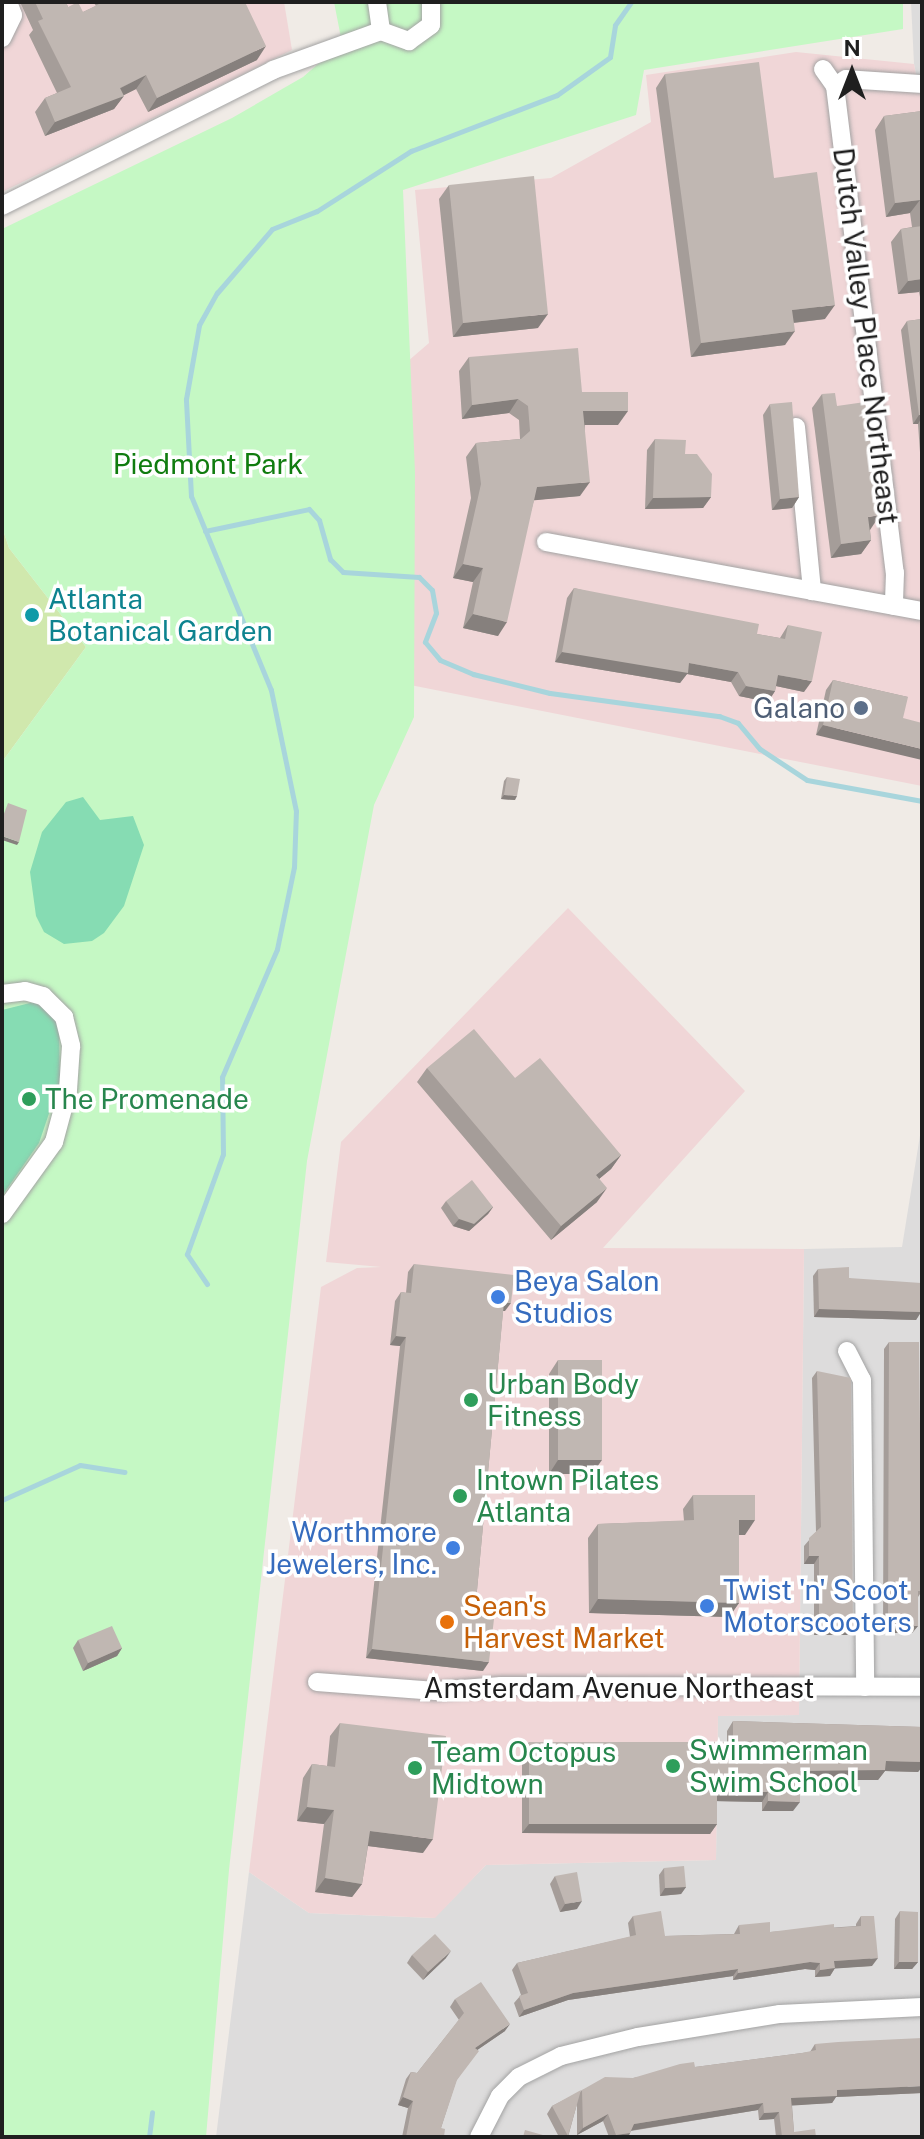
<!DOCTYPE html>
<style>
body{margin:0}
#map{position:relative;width:924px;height:2139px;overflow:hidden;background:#f0ebe6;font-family:"Public Sans",sans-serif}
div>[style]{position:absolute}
.residential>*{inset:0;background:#dddcdc}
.commercial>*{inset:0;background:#f0d6d7}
.grass>*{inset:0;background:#d0e8ad}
.park>*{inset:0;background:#c5f8c4}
.pitch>*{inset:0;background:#86dcb3}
.stream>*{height:5px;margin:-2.5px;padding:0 2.5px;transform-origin:2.5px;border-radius:2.5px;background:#a8d5dc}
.roads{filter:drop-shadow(0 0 2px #a3a3a3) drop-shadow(0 0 2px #a3a3a3)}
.minor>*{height:18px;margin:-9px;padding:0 9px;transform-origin:9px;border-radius:9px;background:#fff}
.wall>*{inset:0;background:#a59d99}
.shaded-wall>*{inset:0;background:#86807d}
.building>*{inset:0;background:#c0b7b2}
.dots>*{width:22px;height:22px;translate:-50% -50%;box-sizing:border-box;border:4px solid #fff;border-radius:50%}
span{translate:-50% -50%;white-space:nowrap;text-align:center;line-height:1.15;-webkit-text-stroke:7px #fff;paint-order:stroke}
.street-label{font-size:28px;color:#1f1f1f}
.park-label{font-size:28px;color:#107c0f}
.culture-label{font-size:28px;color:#0d838f}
.left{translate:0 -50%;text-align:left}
.service-label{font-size:28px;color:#4e5e75}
.right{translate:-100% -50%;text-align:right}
.leisure-label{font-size:28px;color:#27864d}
.shop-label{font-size:28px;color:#366cbe}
.food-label{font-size:28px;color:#c56008}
.frame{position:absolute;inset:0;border:4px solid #1f1f1f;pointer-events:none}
.north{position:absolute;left:812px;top:32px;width:80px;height:80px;-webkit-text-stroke:6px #fff;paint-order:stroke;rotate:0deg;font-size:22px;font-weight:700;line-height:32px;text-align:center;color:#1f1f1f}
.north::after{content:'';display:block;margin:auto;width:28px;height:36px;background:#1f1f1f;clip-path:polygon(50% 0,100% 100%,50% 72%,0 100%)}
</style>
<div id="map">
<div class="residential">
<i style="clip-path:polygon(911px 2px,922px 2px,922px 105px,914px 64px)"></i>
<i style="clip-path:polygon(922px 1123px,922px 2137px,216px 2137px,249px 1872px,309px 1913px,434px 1918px,486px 1865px,716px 1860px,718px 1716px,799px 1715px,804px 1249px,902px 1247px)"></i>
</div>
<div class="commercial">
<i style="clip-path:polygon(2px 2px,284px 2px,292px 50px,2px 192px)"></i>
<i style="clip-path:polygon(796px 52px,914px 64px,922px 105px,922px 786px,380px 679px,364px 399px,429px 343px,415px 190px,551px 178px,651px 122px,646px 75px)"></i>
<i style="clip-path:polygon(568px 908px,745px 1091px,603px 1248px,804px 1249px,799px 1715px,718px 1716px,716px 1860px,486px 1865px,435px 1918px,309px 1913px,249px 1872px,321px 1287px,357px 1268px,381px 1267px,326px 1262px,341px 1142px)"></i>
</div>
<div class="grass">
<i style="clip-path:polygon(2px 527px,9px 548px,86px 647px,2px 762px)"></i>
</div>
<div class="park">
<i style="clip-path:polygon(334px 2px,903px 2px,903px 29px,644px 70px,636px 115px,403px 190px,415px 472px,414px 717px,374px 805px,307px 1161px,229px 1870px,206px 2137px,2px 2137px,2px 762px,86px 647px,9px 548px,2px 527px,2px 229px,232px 118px,303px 77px,342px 43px)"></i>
</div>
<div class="pitch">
<i style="clip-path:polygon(83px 797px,100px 820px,133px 816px,144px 845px,124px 906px,104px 933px,92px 941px,64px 944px,44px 932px,36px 916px,30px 872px,42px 832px,66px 802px)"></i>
<i style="clip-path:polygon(34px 1002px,53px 1015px,59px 1027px,60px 1081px,39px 1143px,2px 1196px,2px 1010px)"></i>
</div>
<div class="stream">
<i style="left:205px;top:531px;width:106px;rotate:-11.9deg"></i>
<i style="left:309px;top:509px;width:15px;rotate:48deg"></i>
<i style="left:319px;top:520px;width:41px;rotate:74.2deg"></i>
<i style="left:330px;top:559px;width:18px;rotate:45deg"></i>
<i style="left:343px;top:572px;width:76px;rotate:3.8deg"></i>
<i style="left:419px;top:577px;width:18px;rotate:45deg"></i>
<i style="left:432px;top:590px;width:23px;rotate:80deg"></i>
<i style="left:436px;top:613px;width:31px;rotate:111deg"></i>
<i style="left:425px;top:642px;width:23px;rotate:50deg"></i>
<i style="left:440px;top:660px;width:36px;rotate:23deg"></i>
<i style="left:473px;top:674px;width:79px;rotate:13.9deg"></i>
<i style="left:550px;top:693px;width:171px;rotate:7.8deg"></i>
<i style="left:719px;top:716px;width:20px;rotate:20deg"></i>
<i style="left:738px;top:723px;width:34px;rotate:50deg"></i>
<i style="left:760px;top:749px;width:56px;rotate:33.4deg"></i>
<i style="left:807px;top:780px;width:117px;rotate:10.3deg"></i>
<i style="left:207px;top:1284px;width:36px;rotate:-124deg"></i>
<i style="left:187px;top:1254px;width:106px;rotate:-70.2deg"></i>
<i style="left:223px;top:1154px;width:77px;rotate:-90.7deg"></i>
<i style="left:222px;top:1077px;width:139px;rotate:-66.7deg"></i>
<i style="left:277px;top:949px;width:84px;rotate:-78.3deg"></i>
<i style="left:294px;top:867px;width:56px;rotate:-88deg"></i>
<i style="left:296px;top:811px;width:124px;rotate:-101.7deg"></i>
<i style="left:271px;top:690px;width:210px;rotate:-112.4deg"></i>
<i style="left:191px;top:496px;width:97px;rotate:-93deg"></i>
<i style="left:186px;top:399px;width:75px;rotate:-80deg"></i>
<i style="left:199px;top:325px;width:37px;rotate:-61deg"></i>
<i style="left:217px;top:293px;width:84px;rotate:-49.3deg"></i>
<i style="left:272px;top:229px;width:48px;rotate:-21.8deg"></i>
<i style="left:317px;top:211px;width:112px;rotate:-32.6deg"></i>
<i style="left:411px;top:151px;width:156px;rotate:-21deg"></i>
<i style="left:557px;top:95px;width:65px;rotate:-35.6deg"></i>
<i style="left:610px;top:57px;width:32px;rotate:-81deg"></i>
<i style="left:615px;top:25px;width:28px;rotate:-55deg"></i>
<i style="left:2px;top:1500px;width:85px;rotate:-24.2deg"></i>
<i style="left:80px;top:1465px;width:45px;rotate:9deg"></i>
<i style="left:149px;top:2137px;width:25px;rotate:-83deg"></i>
</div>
<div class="roads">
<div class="minor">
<i style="left:377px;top:2px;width:29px;rotate:82deg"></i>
<i style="left:381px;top:31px;width:30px;rotate:20deg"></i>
<i style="left:409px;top:41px;width:27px;rotate:-36deg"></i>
<i style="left:431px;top:25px;width:23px;rotate:-90deg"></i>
<i style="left:2px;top:38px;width:25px;rotate:-64deg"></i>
<i style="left:13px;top:15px;width:14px;rotate:-111deg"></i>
<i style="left:823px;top:69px;width:21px;rotate:55deg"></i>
<i style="left:835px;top:86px;width:491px;rotate:83deg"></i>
<i style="left:895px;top:573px;width:33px;rotate:92deg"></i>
<i style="left:835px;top:86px;width:13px;rotate:-32deg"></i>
<i style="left:846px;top:79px;width:76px;rotate:3.8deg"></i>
<i style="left:2px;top:206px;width:303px;rotate:-26.6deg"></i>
<i style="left:273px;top:70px;width:115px;rotate:-19.9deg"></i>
<i style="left:796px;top:427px;width:165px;rotate:84.4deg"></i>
<i style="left:546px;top:542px;width:382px;rotate:10.4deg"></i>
<i style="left:2px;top:994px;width:23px;rotate:-7deg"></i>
<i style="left:25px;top:991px;width:19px;rotate:16deg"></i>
<i style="left:43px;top:996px;width:30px;rotate:45deg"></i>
<i style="left:64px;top:1017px;width:30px;rotate:76deg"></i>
<i style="left:71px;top:1046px;width:44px;rotate:93.9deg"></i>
<i style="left:68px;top:1090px;width:54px;rotate:105.1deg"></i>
<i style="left:54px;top:1142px;width:89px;rotate:125.8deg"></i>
<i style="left:847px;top:1351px;width:33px;rotate:63deg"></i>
<i style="left:862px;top:1380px;width:307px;rotate:89.4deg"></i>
<i style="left:317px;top:1682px;width:119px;rotate:4.3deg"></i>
<i style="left:436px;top:1691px;width:65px;rotate:-4.4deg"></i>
<i style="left:501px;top:1686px;width:421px;rotate:0.1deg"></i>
<i style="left:479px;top:2137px;width:46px;rotate:-62.9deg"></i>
<i style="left:500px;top:2096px;width:27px;rotate:-45deg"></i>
<i style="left:519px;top:2077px;width:47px;rotate:-26.6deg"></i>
<i style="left:561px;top:2056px;width:79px;rotate:-13.9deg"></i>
<i style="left:638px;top:2037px;width:144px;rotate:-9.2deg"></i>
<i style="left:780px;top:2014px;width:142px;rotate:-2.8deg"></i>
</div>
</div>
<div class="wall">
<i style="clip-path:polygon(20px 2px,66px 2px,68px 7px,83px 12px,96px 6px,94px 3px,95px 2px,245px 2px,257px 60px,148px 112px,136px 89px,124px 95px,114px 109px,45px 136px,35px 112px,45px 98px,57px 93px,29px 35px,33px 30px)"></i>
<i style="clip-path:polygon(665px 74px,774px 178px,825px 319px,794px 323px,785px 345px,691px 357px,656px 88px)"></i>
<i style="clip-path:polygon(922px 111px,922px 302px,921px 302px,919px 292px,898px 294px,891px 242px,901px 229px,912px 227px,910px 213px,886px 217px,875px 130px,884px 116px)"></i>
<i style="clip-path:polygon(449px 185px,538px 328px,453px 337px,439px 199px)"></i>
<i style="clip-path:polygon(922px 319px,922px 481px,918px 424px,913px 424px,901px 330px,907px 321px)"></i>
<i style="clip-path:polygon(469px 357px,582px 392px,618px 425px,585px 425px,580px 496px,534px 500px,498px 636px,463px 628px,473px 582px,453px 578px,471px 498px,466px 457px,476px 443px,520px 439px,519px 420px,509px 413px,462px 419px,459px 371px)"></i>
<i style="clip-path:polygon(822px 394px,837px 406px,870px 530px,871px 540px,861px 554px,831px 558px,812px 408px)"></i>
<i style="clip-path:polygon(770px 404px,799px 497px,792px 508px,772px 510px,763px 415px)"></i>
<i style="clip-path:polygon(655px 439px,685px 454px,711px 497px,703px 508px,645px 509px,647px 450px)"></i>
<i style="clip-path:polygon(574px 588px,757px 634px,780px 638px,788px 625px,804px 692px,776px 686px,775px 691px,768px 702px,739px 696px,731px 682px,687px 674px,680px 683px,555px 662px,567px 598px)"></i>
<i style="clip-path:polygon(833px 680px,908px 697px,816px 735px,826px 690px)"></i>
<i style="clip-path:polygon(507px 777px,515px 800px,501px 799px,504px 781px)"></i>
<i style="clip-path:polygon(427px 1068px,515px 1078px,621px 1155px,611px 1169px,599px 1179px,597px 1202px,551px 1240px,417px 1082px)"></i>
<i style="clip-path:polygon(446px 1201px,493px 1207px,488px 1214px,469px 1231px,453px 1226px,441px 1208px)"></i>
<i style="clip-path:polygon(414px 1264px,505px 1311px,503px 1311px,476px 1601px,482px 1617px,483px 1671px,366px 1658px,400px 1346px,390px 1345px,395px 1301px,401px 1292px,406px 1293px,408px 1272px)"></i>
<i style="clip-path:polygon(818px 1269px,849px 1278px,921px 1312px,916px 1320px,814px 1317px,813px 1276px)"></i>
<i style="clip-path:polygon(889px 1342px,922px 1591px,918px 1597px,918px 1626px,912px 1633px,883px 1633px,884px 1349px)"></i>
<i style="clip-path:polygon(558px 1360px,592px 1474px,549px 1474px,549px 1374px)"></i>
<i style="clip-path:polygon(817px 1371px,853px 1628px,847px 1635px,814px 1635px,814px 1564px,804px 1564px,804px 1546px,816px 1532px,812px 1378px)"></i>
<i style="clip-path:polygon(693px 1495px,745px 1535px,739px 1535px,739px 1603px,729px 1617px,589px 1613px,588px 1538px,598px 1524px,684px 1521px,683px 1509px)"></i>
<i style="clip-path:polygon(78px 1640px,122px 1648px,117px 1656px,83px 1671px,73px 1648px)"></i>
<i style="clip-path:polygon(733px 1721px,922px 1727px,922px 1767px,918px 1772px,885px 1771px,878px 1780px,800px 1780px,793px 1811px,762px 1811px,762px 1802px,717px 1801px,717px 1824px,710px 1834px,522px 1833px,522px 1752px,529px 1742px,727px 1742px,727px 1731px)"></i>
<i style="clip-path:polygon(340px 1723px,423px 1853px,368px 1846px,362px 1884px,352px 1897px,315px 1892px,324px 1824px,297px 1821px,303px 1778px,312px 1764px,327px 1766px,330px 1736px)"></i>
<i style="clip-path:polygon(664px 1868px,686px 1887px,681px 1894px,660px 1896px,659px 1875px)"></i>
<i style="clip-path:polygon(555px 1876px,577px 1909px,560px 1912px,550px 1884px)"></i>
<i style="clip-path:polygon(900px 1911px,918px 1962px,912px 1969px,894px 1969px,895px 1919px)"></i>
<i style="clip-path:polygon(633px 1916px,665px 1936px,734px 1934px,739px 1925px,770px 1932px,856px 1926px,856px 1924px,861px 1916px,872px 1966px,835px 1968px,830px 1976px,815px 1977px,815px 1970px,805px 1969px,733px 1980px,733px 1976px,568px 2000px,519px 2017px,514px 2003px,521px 1995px,512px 1970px,517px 1963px,630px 1937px,628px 1923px)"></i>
<i style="clip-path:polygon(412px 1955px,446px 1958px,423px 1980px,407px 1963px)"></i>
<i style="clip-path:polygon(455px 1999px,505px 2031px,477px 2050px,456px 2081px,441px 2128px,444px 2137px,402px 2137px,408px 2108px,398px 2105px,406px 2079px,411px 2072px,417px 2073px,459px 2020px,450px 2007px)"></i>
<i style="clip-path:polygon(815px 2044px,922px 2093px,836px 2097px,832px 2103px,792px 2105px,794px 2132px,816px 2137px,776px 2137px,774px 2119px,759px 2120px,758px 2110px,631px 2131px,628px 2137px,609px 2137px,603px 2121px,577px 2135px,577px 2104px,568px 2137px,559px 2137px,547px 2114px,552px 2106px,580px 2092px,582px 2090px,633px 2078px,695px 2067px,802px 2053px,810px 2052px)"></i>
</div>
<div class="shaded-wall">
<i style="clip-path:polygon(266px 46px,257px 60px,148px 112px,157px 98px)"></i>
<i style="clip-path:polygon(146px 75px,136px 89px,118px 98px,124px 96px,114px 109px,45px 136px,55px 122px)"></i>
<i style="clip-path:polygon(920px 200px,910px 213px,886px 217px,895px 203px)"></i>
<i style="clip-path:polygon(922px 279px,922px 288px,919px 292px,898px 294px,908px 281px)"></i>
<i style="clip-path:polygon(835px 305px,825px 319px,782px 324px,792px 310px)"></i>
<i style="clip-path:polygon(548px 314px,538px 328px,453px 337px,463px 323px)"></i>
<i style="clip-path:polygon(795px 331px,785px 345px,691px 357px,701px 343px)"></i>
<i style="clip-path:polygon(518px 399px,509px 413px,462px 419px,472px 405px)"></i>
<i style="clip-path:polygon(583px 411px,628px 411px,618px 425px,574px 425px)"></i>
<i style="clip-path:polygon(919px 415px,922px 415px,922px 417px,918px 424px,913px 424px)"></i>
<i style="clip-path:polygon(590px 482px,580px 496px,527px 501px,537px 487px)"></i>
<i style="clip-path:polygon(711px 497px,703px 508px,645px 509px,653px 498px)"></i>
<i style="clip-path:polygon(799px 497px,792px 508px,772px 510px,780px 499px)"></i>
<i style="clip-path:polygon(880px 515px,870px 530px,858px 531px,868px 517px)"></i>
<i style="clip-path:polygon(871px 540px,861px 554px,831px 558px,841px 544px)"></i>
<i style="clip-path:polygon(463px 564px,483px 568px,473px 582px,453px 578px)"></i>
<i style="clip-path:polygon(473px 614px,507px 622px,498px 636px,463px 628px)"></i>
<i style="clip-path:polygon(562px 652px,689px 663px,738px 672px,731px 682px,687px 674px,680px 683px,555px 662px)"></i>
<i style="clip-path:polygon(778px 675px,812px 681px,804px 692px,771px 685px)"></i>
<i style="clip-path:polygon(746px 686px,775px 691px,768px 702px,739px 696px)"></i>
<i style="clip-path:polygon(823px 725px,922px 749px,922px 760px,816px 735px)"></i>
<i style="clip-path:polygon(504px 795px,517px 796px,515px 800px,501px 799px)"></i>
<i style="clip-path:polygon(2px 836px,19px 842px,17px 845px,2px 840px)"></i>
<i style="clip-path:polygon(621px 1155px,611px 1169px,587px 1189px,596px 1175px)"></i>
<i style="clip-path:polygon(607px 1188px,597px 1202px,551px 1240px,561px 1226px)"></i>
<i style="clip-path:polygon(493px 1207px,488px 1214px,469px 1231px,453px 1226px,459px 1219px)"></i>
<i style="clip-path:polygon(504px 1302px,511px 1303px,505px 1311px,498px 1311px)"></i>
<i style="clip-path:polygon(819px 1309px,921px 1312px,916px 1320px,814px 1317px)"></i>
<i style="clip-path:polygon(396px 1336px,406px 1337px,400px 1346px,390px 1345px)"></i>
<i style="clip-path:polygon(558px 1460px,602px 1460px,592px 1474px,549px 1474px)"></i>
<i style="clip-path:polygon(739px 1520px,755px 1520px,745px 1535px,729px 1535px)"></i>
<i style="clip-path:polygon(809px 1556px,819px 1556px,814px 1564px,804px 1564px)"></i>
<i style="clip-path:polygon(598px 1599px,739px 1603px,729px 1617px,589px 1613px)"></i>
<i style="clip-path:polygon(888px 1626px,918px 1626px,912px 1633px,883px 1633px)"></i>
<i style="clip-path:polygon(819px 1628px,853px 1628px,847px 1635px,814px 1635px)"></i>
<i style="clip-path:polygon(122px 1648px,117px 1656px,83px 1671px,88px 1663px)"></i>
<i style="clip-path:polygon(372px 1649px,489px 1662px,483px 1671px,366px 1658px)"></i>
<i style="clip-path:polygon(886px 1761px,922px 1762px,922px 1767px,918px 1772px,885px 1771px,878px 1780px,793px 1780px,800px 1771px)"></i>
<i style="clip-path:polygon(717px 1792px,768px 1792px,762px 1802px,710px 1801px)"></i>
<i style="clip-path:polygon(768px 1801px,800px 1802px,793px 1811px,762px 1811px)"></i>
<i style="clip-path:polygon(307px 1807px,334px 1810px,324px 1824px,297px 1821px)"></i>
<i style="clip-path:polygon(529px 1824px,717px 1824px,710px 1834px,522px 1833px)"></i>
<i style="clip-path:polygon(370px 1831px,433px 1839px,423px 1853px,360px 1845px)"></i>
<i style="clip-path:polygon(325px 1878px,362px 1884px,352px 1897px,315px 1892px)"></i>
<i style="clip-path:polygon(686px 1887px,681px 1894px,660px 1896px,665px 1888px)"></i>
<i style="clip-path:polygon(582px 1901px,577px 1909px,560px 1912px,565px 1904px)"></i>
<i style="clip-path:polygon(451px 1951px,446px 1958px,423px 1980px,428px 1972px)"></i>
<i style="clip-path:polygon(878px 1958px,872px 1966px,829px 1969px,834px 1961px)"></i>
<i style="clip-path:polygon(810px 1962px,820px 1963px,815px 1970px,805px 1969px,733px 1980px,738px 1973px)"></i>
<i style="clip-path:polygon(899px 1962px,918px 1962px,912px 1969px,894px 1969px)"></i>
<i style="clip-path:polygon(835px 1968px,830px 1976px,815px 1977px,820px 1970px)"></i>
<i style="clip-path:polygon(738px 1969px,733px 1976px,568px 2000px,519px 2017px,524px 2010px,573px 1993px)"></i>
<i style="clip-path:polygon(510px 2024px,505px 2031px,470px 2055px,475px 2048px)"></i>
<i style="clip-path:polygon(922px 2086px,922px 2093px,836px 2097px,832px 2103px,786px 2106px,791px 2098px,837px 2090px)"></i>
<i style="clip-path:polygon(403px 2097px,413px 2101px,408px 2108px,398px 2105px)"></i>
<i style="clip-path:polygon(763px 2103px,758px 2110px,628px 2131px,634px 2124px)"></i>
<i style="clip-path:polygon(779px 2112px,774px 2119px,759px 2120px,764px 2113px)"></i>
<i style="clip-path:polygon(608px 2114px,603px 2121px,577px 2135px,583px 2128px)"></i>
<i style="clip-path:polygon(630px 2133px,628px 2137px,615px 2137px,616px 2135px)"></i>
</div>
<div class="building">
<i style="clip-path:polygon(35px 2px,66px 2px,68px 7px,78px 2px,83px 12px,103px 2px,245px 2px,266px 46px,157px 98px,146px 75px,120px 88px,124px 96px,55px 122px,45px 98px,71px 87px,38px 21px,43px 19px)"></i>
<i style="clip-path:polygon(759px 62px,774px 178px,817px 172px,835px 305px,792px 310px,795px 331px,701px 343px,665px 74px)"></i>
<i style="clip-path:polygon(922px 111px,922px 213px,920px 200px,895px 203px,884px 116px)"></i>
<i style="clip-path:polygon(534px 176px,548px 314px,463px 323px,449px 185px)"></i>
<i style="clip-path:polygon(922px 226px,922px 279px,908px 281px,901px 229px)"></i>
<i style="clip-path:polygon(922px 319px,922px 415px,919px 415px,907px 321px)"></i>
<i style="clip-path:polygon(578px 348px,582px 392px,628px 392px,628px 411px,583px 411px,590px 482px,537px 487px,507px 622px,473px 614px,483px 568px,463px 564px,481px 484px,476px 443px,521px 439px,530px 431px,528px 406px,518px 399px,472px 405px,469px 357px)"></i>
<i style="clip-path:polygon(835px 393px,837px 406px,865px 402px,880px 515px,868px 517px,871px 540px,841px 544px,822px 394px)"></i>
<i style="clip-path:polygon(792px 402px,799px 497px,780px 499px,770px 404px)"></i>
<i style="clip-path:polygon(655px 439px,686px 440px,685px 454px,697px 454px,712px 474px,711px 497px,653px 498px)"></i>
<i style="clip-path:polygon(574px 588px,759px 624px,757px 634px,785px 639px,788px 625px,822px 632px,812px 681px,778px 675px,775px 691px,746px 686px,738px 672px,689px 663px,688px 673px,562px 652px)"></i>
<i style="clip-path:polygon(833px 680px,908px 697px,903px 718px,922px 723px,922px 749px,823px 725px)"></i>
<i style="clip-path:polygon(507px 777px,520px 779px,517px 796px,504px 795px)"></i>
<i style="clip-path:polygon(8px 803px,27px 810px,19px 842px,2px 836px,2px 819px)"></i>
<i style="clip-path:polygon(474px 1029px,515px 1078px,540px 1058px,621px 1155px,596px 1175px,607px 1188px,561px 1226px,427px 1068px)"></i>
<i style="clip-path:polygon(472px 1180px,493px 1207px,474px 1224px,459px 1219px,446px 1201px)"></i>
<i style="clip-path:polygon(414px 1264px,514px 1275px,511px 1303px,504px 1302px,476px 1601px,484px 1602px,482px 1617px,494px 1619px,489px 1662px,372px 1649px,406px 1337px,396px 1336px,401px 1292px,411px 1293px)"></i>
<i style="clip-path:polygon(849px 1267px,849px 1278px,921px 1283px,921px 1312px,819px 1309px,818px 1269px)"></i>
<i style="clip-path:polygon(889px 1342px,919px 1342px,922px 1591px,918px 1591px,918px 1626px,888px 1626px)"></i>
<i style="clip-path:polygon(558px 1360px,602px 1360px,602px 1460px,558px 1460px)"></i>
<i style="clip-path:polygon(817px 1371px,851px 1378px,853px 1628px,819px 1628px,819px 1556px,809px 1556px,809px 1538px,821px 1527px)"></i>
<i style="clip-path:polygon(693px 1495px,755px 1495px,755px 1520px,739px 1520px,739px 1603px,598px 1599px,598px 1524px,694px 1520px)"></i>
<i style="clip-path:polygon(112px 1626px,122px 1648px,88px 1663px,78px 1640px)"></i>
<i style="clip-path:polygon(733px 1721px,922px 1727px,922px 1762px,886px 1761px,885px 1770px,800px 1771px,800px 1802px,768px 1801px,768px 1792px,717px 1792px,717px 1824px,529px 1824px,529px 1742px,733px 1742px)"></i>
<i style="clip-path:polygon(340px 1723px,446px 1736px,433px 1839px,370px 1831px,362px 1884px,325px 1878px,334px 1810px,307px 1807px,312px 1764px,335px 1767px)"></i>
<i style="clip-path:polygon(684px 1866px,686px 1887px,665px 1888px,664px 1868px)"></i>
<i style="clip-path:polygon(577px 1872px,582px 1901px,565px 1904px,555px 1876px)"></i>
<i style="clip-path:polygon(661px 1911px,665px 1936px,740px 1934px,739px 1925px,770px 1922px,770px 1932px,834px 1924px,834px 1928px,861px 1926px,861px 1916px,874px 1916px,878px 1958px,834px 1961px,835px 1968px,820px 1970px,820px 1963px,810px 1962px,738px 1973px,738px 1969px,573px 1993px,524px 2010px,519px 1996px,528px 1993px,517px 1963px,636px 1935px,633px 1916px)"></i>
<i style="clip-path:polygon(900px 1911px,918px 1912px,918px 1962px,899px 1962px)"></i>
<i style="clip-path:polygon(435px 1934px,451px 1951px,428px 1972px,412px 1955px)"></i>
<i style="clip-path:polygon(481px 1982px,510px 2024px,475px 2048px,479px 2051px,457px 2080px,441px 2128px,445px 2129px,444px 2137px,406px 2137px,413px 2101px,403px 2097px,411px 2072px,417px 2073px,464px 2013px,455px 1999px)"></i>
<i style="clip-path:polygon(922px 2038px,922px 2086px,837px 2090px,837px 2096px,791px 2098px,794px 2132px,815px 2129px,816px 2137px,782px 2137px,779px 2112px,764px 2113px,763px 2103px,634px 2124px,630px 2133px,616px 2135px,608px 2114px,583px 2128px,582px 2090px,605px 2077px,633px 2078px,680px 2064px,694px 2062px,695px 2067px,802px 2053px,816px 2050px,815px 2044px,838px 2042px)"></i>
<i style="clip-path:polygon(581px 2090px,568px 2136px,552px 2106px)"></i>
<i style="clip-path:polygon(525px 2130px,550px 2137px,523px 2137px)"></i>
</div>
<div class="dots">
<i style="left:32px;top:615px;background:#0f9aa8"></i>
<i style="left:861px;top:708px;background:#5c6f8a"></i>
<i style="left:29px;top:1099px;background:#2e9e5b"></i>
<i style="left:498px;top:1297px;background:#3f7fe0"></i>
<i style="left:471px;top:1400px;background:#2e9e5b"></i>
<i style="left:460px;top:1496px;background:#2e9e5b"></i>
<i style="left:453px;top:1548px;background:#3f7fe0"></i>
<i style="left:707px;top:1606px;background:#3f7fe0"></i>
<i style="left:447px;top:1622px;background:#e8710a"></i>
<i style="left:673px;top:1766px;background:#2e9e5b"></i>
<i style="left:415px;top:1768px;background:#2e9e5b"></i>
</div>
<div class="street-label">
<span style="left:866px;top:336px;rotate:83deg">Dutch Valley Place Northeast</span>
<span style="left:619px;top:1688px">Amsterdam Avenue Northeast</span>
</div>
<div class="park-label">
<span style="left:208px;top:464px">Piedmont Park</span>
</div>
<div class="culture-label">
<span class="left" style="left:48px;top:615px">Atlanta<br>Botanical Garden</span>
</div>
<div class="service-label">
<span class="right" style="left:845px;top:708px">Galano</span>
</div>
<div class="leisure-label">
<span class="left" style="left:45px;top:1099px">The Promenade</span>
<span class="left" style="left:487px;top:1400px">Urban Body<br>Fitness</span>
<span class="left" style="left:476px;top:1496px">Intown Pilates<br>Atlanta</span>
<span class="left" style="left:689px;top:1766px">Swimmerman<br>Swim School</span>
<span class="left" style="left:431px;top:1768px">Team Octopus<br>Midtown</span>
</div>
<div class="shop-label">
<span class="left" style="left:514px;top:1297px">Beya Salon<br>Studios</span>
<span class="right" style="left:437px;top:1548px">Worthmore<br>Jewelers, Inc.</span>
<span class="left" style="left:723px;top:1606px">Twist 'n' Scoot<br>Motorscooters</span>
</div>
<div class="food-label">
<span class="left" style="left:463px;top:1622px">Sean's<br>Harvest Market</span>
</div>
<div class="frame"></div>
<div class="north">N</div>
</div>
